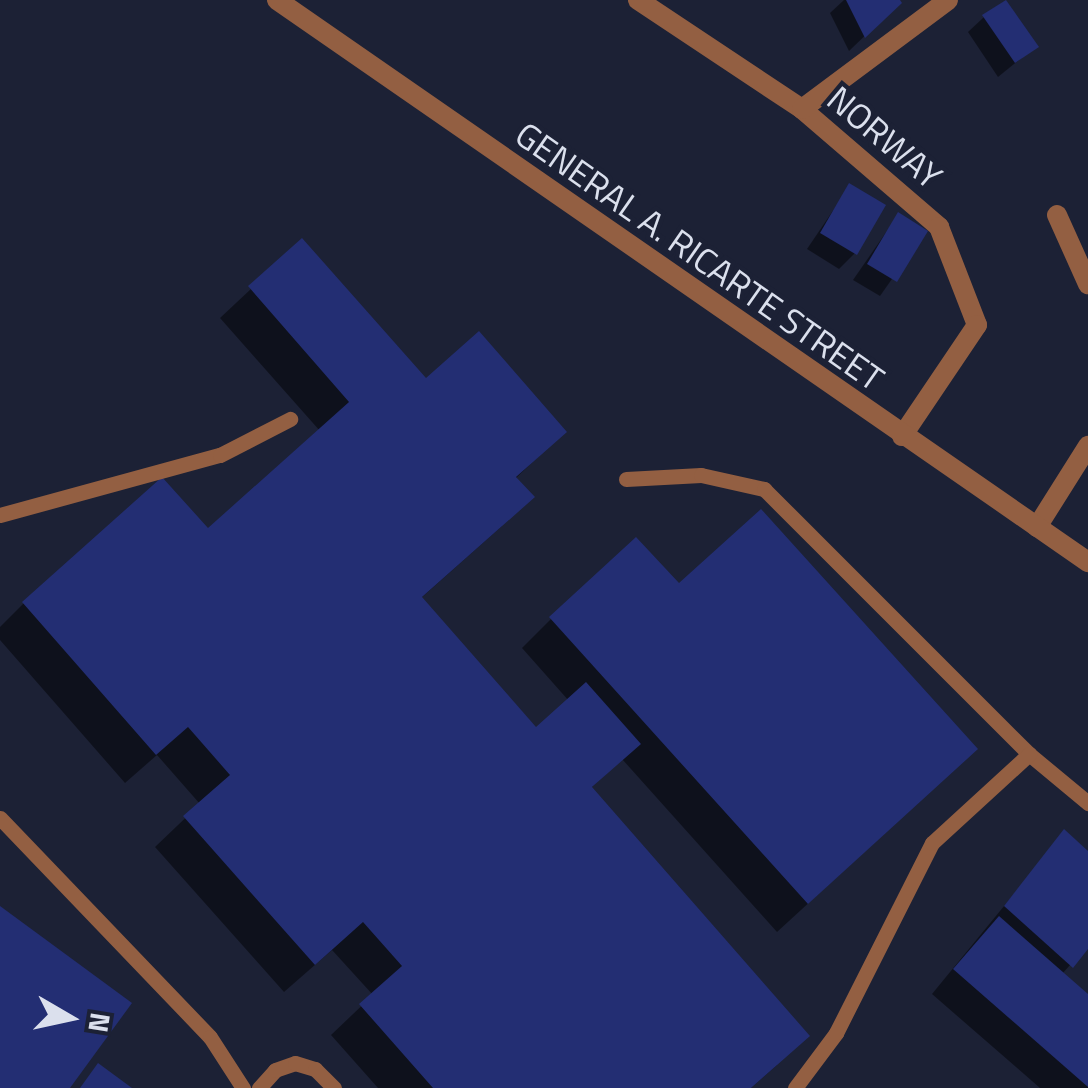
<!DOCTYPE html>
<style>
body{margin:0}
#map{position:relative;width:1088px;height:1088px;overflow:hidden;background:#1c2135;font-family:"Titillium Web",sans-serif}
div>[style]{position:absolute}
.shadow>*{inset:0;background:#0007}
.building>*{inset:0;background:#232e73}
.service>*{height:15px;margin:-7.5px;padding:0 7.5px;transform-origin:7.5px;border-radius:7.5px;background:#935f42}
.minor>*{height:20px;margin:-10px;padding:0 10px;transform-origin:10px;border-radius:10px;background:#935f42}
.tertiary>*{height:20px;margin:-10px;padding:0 10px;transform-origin:10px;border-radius:10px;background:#935f42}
span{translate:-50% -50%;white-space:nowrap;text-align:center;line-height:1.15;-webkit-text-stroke:9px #1c2135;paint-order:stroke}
.street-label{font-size:35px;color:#dbe0ed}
.north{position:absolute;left:20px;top:968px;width:100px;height:100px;-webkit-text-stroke:8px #1c2135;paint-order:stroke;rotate:99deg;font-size:28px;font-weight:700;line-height:40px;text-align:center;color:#dbe0ed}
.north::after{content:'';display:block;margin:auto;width:35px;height:45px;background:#dbe0ed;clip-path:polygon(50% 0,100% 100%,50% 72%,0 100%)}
</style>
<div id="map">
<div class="shadow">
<i style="clip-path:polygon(844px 0,896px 0,899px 3px,849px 51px,830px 13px)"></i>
<i style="clip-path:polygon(984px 17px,1035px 47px,998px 77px,968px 32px)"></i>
<i style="clip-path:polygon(849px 187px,855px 253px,839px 269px,807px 249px)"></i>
<i style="clip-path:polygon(898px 215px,925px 232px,880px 296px,853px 280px)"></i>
<i style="clip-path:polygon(302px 241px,425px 382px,564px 432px,515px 479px,502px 526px,420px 599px,535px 730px,569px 701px,522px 648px,551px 619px,679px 587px,945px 778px,777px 932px,622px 759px,590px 789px,777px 1065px,751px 1088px,378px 1088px,331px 1035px,373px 995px,332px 950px,284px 992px,155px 847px,200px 804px,157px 755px,125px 783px,0 640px,0 627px,23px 604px,162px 480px,207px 532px,320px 431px,220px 318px)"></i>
<i style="clip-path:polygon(1064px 833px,1088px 854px,1088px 945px,1062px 974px,1088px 997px,1088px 1088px,1040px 1088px,932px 994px)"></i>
</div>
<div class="building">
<i style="clip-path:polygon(846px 0,900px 0,902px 3px,865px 38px)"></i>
<i style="clip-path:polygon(1006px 0,1039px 47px,1015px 63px,982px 15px)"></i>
<i style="clip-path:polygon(849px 183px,886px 205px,857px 255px,820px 233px)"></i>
<i style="clip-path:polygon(898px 212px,928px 231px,897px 282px,867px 264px)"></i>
<i style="clip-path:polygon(302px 238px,426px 378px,479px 331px,567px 432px,516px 477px,535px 497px,422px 597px,536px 727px,586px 682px,641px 744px,592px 787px,810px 1036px,751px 1088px,433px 1088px,359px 1004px,402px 966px,363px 922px,315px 965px,183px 816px,230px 775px,188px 727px,156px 755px,22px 602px,162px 477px,208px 528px,349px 402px,248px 286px)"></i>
<i style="clip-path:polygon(761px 509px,978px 749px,808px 904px,549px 617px,636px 537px,679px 583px)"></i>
<i style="clip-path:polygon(1064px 829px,1088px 851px,1088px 949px,1073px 968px,1004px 906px)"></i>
<i style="clip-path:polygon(0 906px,132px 1003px,70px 1088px,0 1088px)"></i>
<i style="clip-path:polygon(999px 916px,1088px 994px,1088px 1087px,953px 969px)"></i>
<i style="clip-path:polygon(98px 1063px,132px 1088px,80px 1088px)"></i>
</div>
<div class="service">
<i style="left:626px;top:479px;width:75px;rotate:-3.1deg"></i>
<i style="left:701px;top:475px;width:65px;rotate:12.5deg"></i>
<i style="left:764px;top:489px;width:375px;rotate:45deg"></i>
<i style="left:1029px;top:754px;width:77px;rotate:39.7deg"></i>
<i style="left:0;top:515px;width:228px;rotate:-15.3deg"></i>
<i style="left:220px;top:455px;width:79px;rotate:-27.2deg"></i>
<i style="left:0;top:818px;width:303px;rotate:46.2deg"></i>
<i style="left:210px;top:1037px;width:61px;rotate:57.1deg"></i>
<i style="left:259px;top:1088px;width:24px;rotate:-48deg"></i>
<i style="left:275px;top:1070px;width:21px;rotate:-19deg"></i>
<i style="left:295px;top:1063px;width:21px;rotate:17deg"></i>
<i style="left:315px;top:1069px;width:27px;rotate:45deg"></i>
<i style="left:795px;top:1088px;width:69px;rotate:-53.3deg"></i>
<i style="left:836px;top:1033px;width:213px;rotate:-63.2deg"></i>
<i style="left:932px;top:843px;width:132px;rotate:-42.5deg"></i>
</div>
<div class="minor">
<i style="left:638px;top:0;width:197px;rotate:33.6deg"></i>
<i style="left:802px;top:109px;width:181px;rotate:40.7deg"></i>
<i style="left:939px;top:227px;width:105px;rotate:68.8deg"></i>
<i style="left:977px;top:325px;width:134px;rotate:124deg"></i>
<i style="left:802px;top:109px;width:182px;rotate:-36.7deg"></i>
<i style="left:1057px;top:215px;width:76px;rotate:65.8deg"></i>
<i style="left:1037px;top:527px;width:96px;rotate:-57.8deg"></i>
</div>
<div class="tertiary">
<i style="left:277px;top:0;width:987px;rotate:34.72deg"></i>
</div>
<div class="street-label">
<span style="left:885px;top:137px;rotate:40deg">NORWAY</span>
<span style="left:700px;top:256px;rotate:35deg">GENERAL A. RICARTE STREET</span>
</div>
<div class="north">N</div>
</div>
